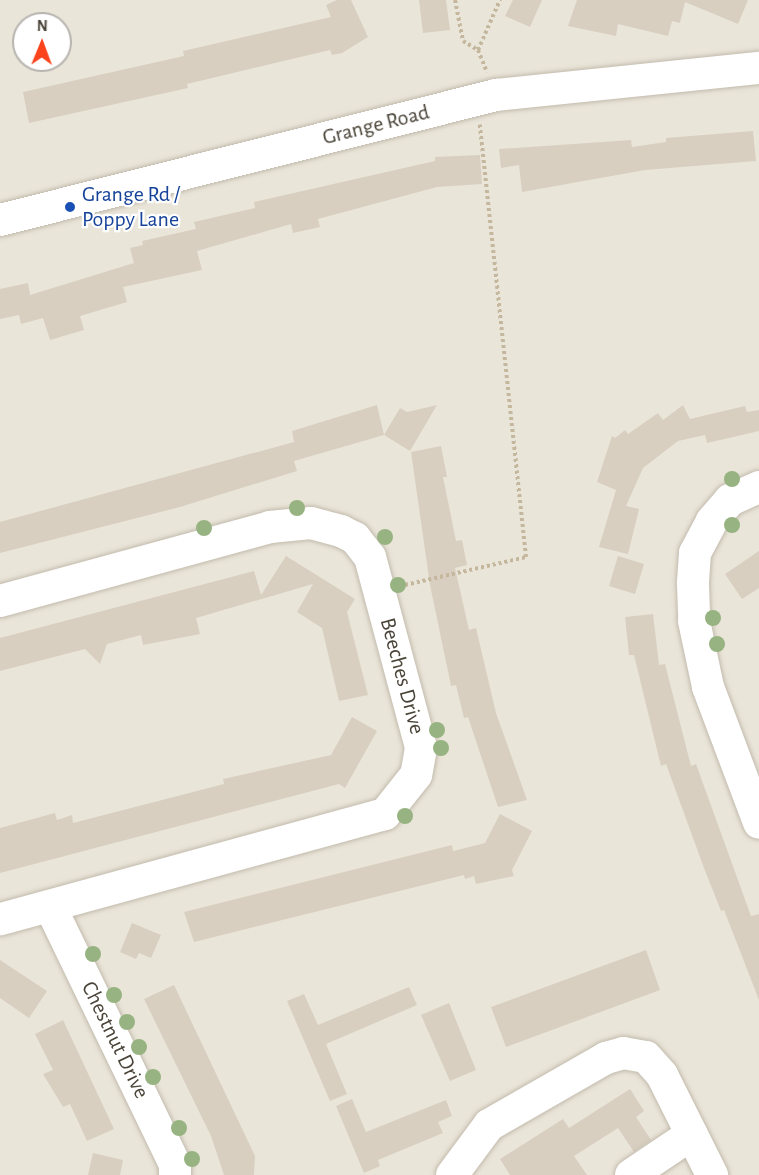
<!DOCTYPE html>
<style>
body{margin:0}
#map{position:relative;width:759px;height:1175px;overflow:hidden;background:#f6f3eb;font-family:"Alegreya Sans",sans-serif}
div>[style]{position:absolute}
.residential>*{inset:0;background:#eae5d9}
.building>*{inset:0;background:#d8cfc0}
.path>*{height:4px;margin-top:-2px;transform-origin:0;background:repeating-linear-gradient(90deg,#c4b79e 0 3px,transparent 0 6px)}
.roads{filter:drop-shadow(0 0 2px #c2bbad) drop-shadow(0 0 2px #c2bbad)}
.minor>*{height:32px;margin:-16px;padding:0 16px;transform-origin:16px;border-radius:16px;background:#fff}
.trees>*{width:16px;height:16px;margin:-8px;border-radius:50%;background:#96b381}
.dots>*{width:16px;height:16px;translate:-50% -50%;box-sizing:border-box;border:3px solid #fff;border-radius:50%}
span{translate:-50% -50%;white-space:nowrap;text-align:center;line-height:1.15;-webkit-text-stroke:4.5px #fff;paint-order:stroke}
.street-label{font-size:22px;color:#4a4438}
.transit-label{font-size:22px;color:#164399}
.left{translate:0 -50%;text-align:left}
.north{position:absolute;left:12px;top:12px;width:60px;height:60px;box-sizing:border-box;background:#fff;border:2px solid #b7b4af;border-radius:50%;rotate:1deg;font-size:16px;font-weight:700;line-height:24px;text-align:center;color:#4a4438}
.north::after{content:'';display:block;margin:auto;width:21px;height:27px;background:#fc431c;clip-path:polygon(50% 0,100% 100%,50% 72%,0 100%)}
</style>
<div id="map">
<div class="residential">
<i style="clip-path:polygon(evenodd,0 0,759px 0,759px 1175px,0 1175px,0 0,24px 24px,60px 24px,60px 60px,24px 60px,24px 24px)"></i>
</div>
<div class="building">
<i style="clip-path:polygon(337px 0,351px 0,368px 37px,342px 53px,332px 55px,330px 50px,187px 84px,188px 88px,29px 123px,23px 92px,184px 56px,183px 51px,331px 17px,326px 5px)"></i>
<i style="clip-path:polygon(419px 0,446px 0,450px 30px,423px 33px)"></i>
<i style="clip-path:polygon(513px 0,542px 0,530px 27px,505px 16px)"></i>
<i style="clip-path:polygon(577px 0,748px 0,738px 24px,685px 2px,680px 23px,672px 21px,668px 36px,618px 24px,616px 36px,568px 26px)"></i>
<i style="clip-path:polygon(753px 131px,756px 161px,645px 170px,522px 192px,519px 165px,501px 168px,499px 149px,631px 140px,632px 147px,666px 142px,666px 138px)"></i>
<i style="clip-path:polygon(480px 155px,482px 184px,437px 187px,318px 219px,320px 227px,293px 233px,291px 224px,197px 251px,202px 270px,123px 287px,127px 302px,80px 316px,84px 330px,50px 340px,43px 318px,21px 324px,19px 315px,0 319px,0 289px,28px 283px,30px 295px,134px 263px,130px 248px,143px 245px,142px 241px,196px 229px,194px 222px,255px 208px,254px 202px,435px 161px,435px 157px)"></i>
<i style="clip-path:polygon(377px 405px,384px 435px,294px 461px,297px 471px,180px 507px,0 553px,0 522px,294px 442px,292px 431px)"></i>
<i style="clip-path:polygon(437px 405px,410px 451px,384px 435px,400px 408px,407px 412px)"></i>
<i style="clip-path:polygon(683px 405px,690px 419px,745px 406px,747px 412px,759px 410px,759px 431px,707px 443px,705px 435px,678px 441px,643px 468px,626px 506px,639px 509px,628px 554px,599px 547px,616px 490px,597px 482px,612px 436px,615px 438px,625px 430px,628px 434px,658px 413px,663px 420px)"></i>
<i style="clip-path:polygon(441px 446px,447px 477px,443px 477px,456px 541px,462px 540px,467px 565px,455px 568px,469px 630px,476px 628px,496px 713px,527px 800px,498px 807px,468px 717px,464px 718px,456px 685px,451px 686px,430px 585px,411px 452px)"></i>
<i style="clip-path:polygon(759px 551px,759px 588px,742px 599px,725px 574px)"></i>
<i style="clip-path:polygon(286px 556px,355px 599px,347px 612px,368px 695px,339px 701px,322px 628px,297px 612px,313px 584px,196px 618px,200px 634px,143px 645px,141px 635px,107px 644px,100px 664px,85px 649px,0 671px,0 638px,254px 571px,261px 595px)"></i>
<i style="clip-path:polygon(618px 556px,644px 564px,635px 594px,609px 586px)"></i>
<i style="clip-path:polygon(653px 614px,659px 665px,665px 664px,691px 766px,696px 764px,751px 916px,759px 914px,759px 1000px,724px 910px,721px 911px,704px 868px,666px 764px,661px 766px,634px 655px,629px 655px,625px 617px)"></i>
<i style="clip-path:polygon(352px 717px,377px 731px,345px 788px,339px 784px,0 873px,0 828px,55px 813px,57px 820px,72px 815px,73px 823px,224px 784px,223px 779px,331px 755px)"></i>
<i style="clip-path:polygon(500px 814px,532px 831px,512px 870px,514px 876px,476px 884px,474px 876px,465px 879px,464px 875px,194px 942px,184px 912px,452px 845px,453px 851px,485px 843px)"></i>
<i style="clip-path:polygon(132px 923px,161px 935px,151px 958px,139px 953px,136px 959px,120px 952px)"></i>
<i style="clip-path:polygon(646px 950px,660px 990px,506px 1047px,491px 1007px)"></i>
<i style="clip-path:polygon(0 960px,47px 991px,29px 1018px,0 998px)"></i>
<i style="clip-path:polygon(174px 985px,255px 1156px,254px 1175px,224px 1175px,211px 1136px,144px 999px)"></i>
<i style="clip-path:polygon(409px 987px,417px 1005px,326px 1044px,347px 1094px,330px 1101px,287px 1001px,304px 994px,318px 1025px)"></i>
<i style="clip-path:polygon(449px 1003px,476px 1070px,450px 1081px,421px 1015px)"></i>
<i style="clip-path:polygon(63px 1020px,114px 1129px,87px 1141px,70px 1104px,63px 1107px,43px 1074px,53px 1070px,35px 1034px)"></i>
<i style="clip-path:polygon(630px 1089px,644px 1111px,636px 1117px,651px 1140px,634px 1152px,618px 1128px,574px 1156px,587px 1175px,510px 1175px,500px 1159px,563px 1119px,569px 1128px)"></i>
<i style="clip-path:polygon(352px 1099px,366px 1132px,446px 1100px,452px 1116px,438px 1122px,443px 1133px,378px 1160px,380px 1166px,364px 1173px,336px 1106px)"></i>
<i style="clip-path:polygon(93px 1153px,123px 1160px,120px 1175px,88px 1175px)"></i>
</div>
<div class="path">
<i style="left:455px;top:0;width:42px;rotate:79deg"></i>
<i style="left:463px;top:41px;width:17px;rotate:31deg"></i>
<i style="left:478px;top:50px;width:24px;rotate:68deg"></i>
<i style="left:478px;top:50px;width:55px;rotate:-66.3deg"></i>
<i style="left:405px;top:585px;width:124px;rotate:-13deg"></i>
<i style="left:526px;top:557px;width:435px;rotate:-96.1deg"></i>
</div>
<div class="roads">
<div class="minor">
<i style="left:0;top:220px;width:512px;rotate:-14.14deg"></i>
<i style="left:496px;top:95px;width:264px;rotate:-5.9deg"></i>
<i style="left:759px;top:487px;width:32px;rotate:156deg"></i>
<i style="left:730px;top:500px;width:28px;rotate:131deg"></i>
<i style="left:712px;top:521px;width:36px;rotate:118deg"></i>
<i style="left:695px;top:553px;width:31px;rotate:94deg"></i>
<i style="left:693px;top:584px;width:37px;rotate:88deg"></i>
<i style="left:694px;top:621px;width:67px;rotate:78deg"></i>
<i style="left:708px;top:687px;width:145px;rotate:69.4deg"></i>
<i style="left:0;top:601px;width:280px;rotate:-15.3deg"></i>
<i style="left:270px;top:527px;width:41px;rotate:-5.6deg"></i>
<i style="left:311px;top:523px;width:31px;rotate:15deg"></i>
<i style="left:341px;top:531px;width:16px;rotate:27deg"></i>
<i style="left:355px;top:538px;width:24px;rotate:52deg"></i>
<i style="left:370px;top:557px;width:198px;rotate:75deg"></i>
<i style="left:421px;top:748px;width:27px;rotate:100deg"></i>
<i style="left:416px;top:775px;width:50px;rotate:128.5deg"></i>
<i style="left:385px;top:814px;width:399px;rotate:164.7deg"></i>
<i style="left:50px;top:906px;width:288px;rotate:64.2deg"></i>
<i style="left:175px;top:1165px;width:10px;rotate:90deg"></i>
<i style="left:452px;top:1175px;width:62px;rotate:-53.5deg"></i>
<i style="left:489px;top:1125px;width:135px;rotate:-29.8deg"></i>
<i style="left:606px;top:1058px;width:18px;rotate:-16deg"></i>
<i style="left:623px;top:1053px;width:23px;rotate:10deg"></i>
<i style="left:646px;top:1057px;width:24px;rotate:48deg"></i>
<i style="left:662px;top:1075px;width:112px;rotate:63.4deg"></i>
<i style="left:631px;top:1175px;width:73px;rotate:-33.9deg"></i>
</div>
</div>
<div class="trees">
<i style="left:732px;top:479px"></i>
<i style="left:297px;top:508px"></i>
<i style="left:732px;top:525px"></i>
<i style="left:204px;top:528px"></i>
<i style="left:385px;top:537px"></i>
<i style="left:398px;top:585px"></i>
<i style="left:713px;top:618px"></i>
<i style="left:717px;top:644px"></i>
<i style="left:437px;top:730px"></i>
<i style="left:441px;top:748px"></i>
<i style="left:405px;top:816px"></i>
<i style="left:93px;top:954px"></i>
<i style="left:114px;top:995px"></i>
<i style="left:127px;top:1022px"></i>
<i style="left:139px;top:1047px"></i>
<i style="left:153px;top:1077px"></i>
<i style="left:179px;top:1128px"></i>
<i style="left:192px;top:1159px"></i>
</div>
<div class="dots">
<i style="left:70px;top:207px;background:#1a4fb4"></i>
</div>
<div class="street-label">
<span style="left:376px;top:125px;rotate:-14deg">Grange Road</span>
<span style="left:402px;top:676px;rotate:75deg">Beeches Drive</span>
<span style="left:115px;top:1040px;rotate:64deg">Chestnut Drive</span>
</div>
<div class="transit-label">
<span class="left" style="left:82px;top:207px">Grange Rd /<br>Poppy Lane</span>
</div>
<div class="north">N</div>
</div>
